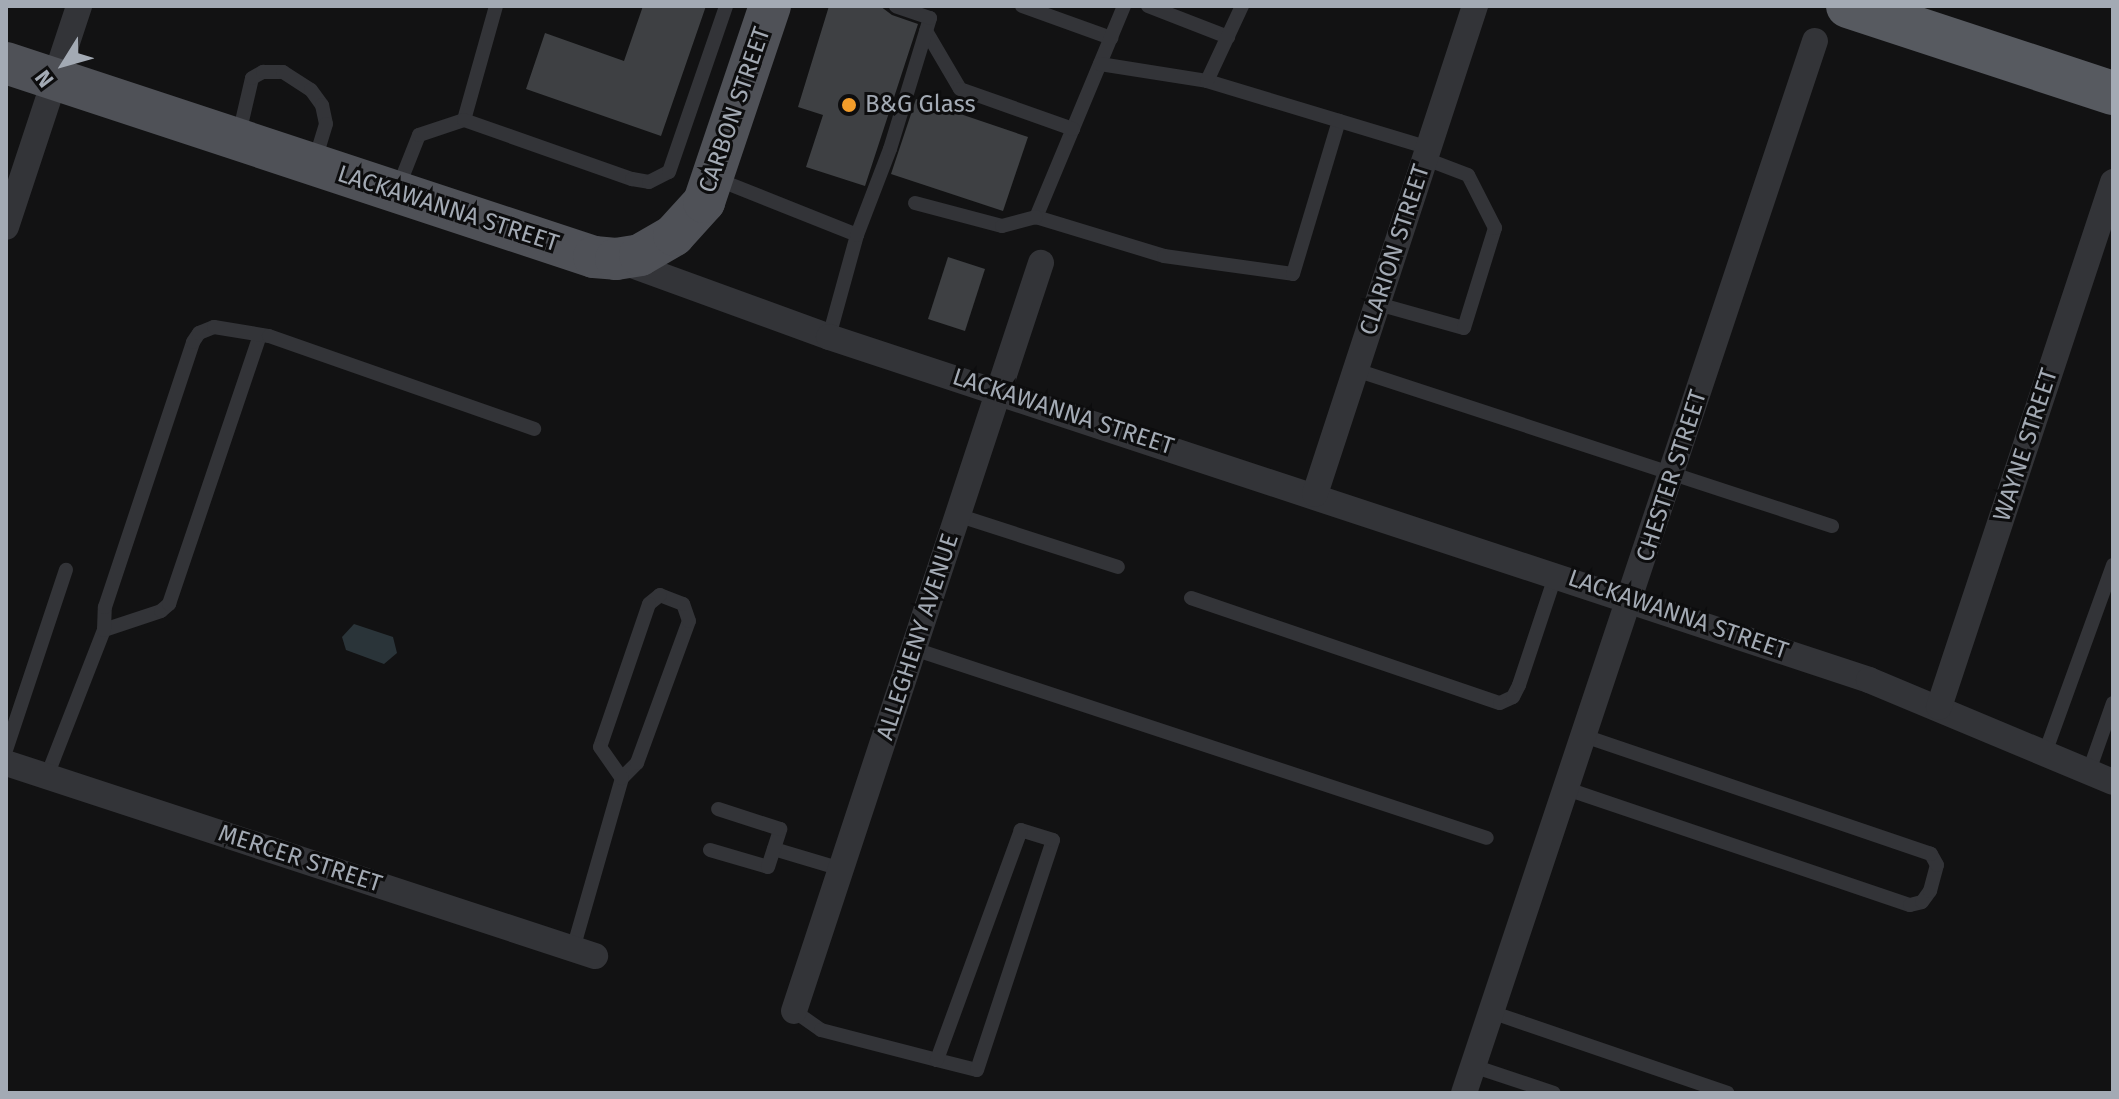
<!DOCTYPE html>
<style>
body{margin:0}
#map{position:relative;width:2119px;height:1099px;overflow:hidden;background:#121213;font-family:"Fira Sans",sans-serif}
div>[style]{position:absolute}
.water>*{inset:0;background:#2a3439}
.building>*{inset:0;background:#3e4043}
.service>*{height:14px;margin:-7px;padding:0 7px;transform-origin:7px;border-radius:7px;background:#333438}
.minor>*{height:26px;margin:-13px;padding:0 13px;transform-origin:13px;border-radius:13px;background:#333438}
.primary>*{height:42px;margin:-21px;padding:0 21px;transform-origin:21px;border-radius:21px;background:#4f5157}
.trunk>*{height:44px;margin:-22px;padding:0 22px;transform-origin:22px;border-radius:22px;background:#575a60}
.dots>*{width:22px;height:22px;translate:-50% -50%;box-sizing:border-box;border:4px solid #0d0d0e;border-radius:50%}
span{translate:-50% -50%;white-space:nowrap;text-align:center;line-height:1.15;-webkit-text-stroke:6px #0d0d0e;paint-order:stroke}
.poi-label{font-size:24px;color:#a3aab4}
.left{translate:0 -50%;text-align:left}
.street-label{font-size:24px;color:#a3aab4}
.frame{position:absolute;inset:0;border:8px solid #a3aab4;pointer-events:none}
.north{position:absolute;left:24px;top:24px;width:80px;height:80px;-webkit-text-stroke:6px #0d0d0e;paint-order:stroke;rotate:233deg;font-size:22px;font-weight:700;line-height:32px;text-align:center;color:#a3aab4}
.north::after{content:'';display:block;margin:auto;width:28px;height:36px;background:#a3aab4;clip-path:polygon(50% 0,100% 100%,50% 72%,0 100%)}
</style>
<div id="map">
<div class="water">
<i style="clip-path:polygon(354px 624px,393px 637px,397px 653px,384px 664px,346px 650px,342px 637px)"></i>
</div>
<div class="building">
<i style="clip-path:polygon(643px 6px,706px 6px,661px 136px,526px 89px,545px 33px,624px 61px)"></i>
<i style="clip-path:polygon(829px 6px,880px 6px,892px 15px,918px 24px,865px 186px,806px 167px,823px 115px,798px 107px)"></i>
<i style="clip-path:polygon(916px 99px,1028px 137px,1003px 211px,891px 174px)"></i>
<i style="clip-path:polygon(948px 257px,985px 269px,965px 331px,928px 319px)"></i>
</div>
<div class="service">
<i style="left:1022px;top:6px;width:95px;rotate:19.8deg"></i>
<i style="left:1124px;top:6px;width:229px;rotate:112.6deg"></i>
<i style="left:1036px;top:217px;width:134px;rotate:16.9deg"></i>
<i style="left:1164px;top:256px;width:130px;rotate:7.9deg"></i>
<i style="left:1293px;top:274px;width:160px;rotate:-73.3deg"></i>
<i style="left:1148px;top:6px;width:86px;rotate:21.2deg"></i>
<i style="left:926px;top:31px;width:67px;rotate:59.6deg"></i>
<i style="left:960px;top:89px;width:120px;rotate:19.5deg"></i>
<i style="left:1100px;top:64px;width:108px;rotate:9deg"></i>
<i style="left:1207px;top:81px;width:232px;rotate:16.8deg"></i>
<i style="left:1207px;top:81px;width:83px;rotate:-65deg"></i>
<i style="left:464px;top:120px;width:118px;rotate:-74.3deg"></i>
<i style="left:239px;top:134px;width:57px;rotate:-76.9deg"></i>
<i style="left:252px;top:78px;width:13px;rotate:-29deg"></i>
<i style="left:263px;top:72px;width:20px"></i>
<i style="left:283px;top:72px;width:33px;rotate:33deg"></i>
<i style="left:311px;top:90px;width:19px;rotate:54deg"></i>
<i style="left:322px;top:105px;width:19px;rotate:78deg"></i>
<i style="left:326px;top:124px;width:38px;rotate:107deg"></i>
<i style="left:714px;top:178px;width:154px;rotate:21.7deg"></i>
<i style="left:857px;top:235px;width:106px;rotate:105.4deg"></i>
<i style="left:398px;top:188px;width:57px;rotate:-68.4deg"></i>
<i style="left:419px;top:135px;width:47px;rotate:-18.4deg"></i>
<i style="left:464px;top:120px;width:178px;rotate:19.4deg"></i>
<i style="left:632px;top:179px;width:17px;rotate:10deg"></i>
<i style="left:649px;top:182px;width:22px;rotate:-27deg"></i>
<i style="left:669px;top:172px;width:176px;rotate:-71deg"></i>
<i style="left:915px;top:203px;width:90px;rotate:14.8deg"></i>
<i style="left:1002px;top:226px;width:35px;rotate:-15deg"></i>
<i style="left:857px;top:235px;width:92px;rotate:-69deg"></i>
<i style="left:890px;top:149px;width:137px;rotate:-73deg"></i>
<i style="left:930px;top:18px;width:36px;rotate:-161deg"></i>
<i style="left:1378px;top:304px;width:89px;rotate:15.6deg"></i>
<i style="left:1464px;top:328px;width:105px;rotate:-72.8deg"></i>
<i style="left:1495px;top:228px;width:59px;rotate:-117deg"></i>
<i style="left:1468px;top:175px;width:45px;rotate:-159.1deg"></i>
<i style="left:1356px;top:370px;width:501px;rotate:18.15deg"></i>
<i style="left:957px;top:515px;width:169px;rotate:17.9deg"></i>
<i style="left:1191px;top:598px;width:326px;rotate:18.8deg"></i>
<i style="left:1500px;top:703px;width:14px;rotate:-25deg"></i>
<i style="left:1513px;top:697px;width:13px;rotate:-63deg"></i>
<i style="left:1519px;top:685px;width:117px;rotate:-71.6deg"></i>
<i style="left:104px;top:630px;width:60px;rotate:-18.4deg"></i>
<i style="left:161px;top:611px;width:11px;rotate:-41deg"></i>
<i style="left:169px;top:604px;width:284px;rotate:-71.3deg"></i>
<i style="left:914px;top:649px;width:603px;rotate:18.25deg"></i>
<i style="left:6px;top:750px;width:190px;rotate:-71.6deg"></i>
<i style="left:2045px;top:753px;width:200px;rotate:-70.1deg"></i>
<i style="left:2089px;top:771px;width:72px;rotate:-70.6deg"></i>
<i style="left:47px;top:776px;width:157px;rotate:-68.7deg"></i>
<i style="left:104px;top:630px;width:23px;rotate:-88deg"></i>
<i style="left:105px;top:607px;width:279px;rotate:-71.6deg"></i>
<i style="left:193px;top:342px;width:11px;rotate:-56deg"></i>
<i style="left:199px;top:333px;width:16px;rotate:-22deg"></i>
<i style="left:214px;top:327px;width:56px;rotate:9.3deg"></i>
<i style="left:269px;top:336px;width:281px;rotate:19.3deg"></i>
<i style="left:1567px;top:789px;width:362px;rotate:18.7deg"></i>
<i style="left:1910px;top:905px;width:12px;rotate:-14deg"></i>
<i style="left:1922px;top:902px;width:14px;rotate:-54deg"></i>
<i style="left:1930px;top:891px;width:27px;rotate:-75deg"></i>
<i style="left:1937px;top:865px;width:13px;rotate:-119deg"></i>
<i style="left:1931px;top:854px;width:366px;rotate:-161.2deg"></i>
<i style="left:774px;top:849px;width:70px;rotate:16.6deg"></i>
<i style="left:710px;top:850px;width:60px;rotate:16.3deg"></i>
<i style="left:768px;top:867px;width:40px;rotate:-72deg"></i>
<i style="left:780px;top:829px;width:65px;rotate:-162.1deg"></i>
<i style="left:573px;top:949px;width:178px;rotate:-74deg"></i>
<i style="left:622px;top:778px;width:21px;rotate:-45deg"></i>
<i style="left:637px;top:763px;width:151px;rotate:-69.9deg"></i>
<i style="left:689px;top:621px;width:18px;rotate:-109deg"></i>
<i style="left:683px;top:604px;width:25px;rotate:-159deg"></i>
<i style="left:660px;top:595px;width:14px;rotate:141deg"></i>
<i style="left:649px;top:604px;width:151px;rotate:108.9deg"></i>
<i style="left:600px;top:747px;width:38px;rotate:55deg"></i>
<i style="left:794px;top:1011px;width:33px;rotate:35deg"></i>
<i style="left:821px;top:1030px;width:120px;rotate:14.5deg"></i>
<i style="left:937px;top:1060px;width:41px;rotate:14deg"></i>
<i style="left:977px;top:1070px;width:242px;rotate:-71.7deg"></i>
<i style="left:1053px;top:840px;width:34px;rotate:-163deg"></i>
<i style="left:1021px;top:830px;width:245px;rotate:110.1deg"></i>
<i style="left:1491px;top:1012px;width:250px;rotate:18.9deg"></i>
<i style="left:1473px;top:1066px;width:85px;rotate:18.4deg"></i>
</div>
<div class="minor">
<i style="left:6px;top:227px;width:233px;rotate:-71.7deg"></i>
<i style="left:618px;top:260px;width:225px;rotate:20deg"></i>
<i style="left:829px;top:337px;width:1095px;rotate:18.25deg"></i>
<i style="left:1869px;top:680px;width:264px;rotate:22.7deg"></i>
<i style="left:1315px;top:494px;width:514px;rotate:-71.85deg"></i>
<i style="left:1939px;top:707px;width:553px;rotate:-71.66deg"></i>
<i style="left:6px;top:763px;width:620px;rotate:18.14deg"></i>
<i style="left:794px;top:1011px;width:788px;rotate:-71.73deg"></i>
<i style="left:1464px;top:1093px;width:1109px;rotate:-71.55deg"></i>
</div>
<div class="primary">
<i style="left:6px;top:63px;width:619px;rotate:18.26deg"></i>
<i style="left:594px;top:257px;width:22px;rotate:5deg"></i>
<i style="left:616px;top:259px;width:24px;rotate:-9deg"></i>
<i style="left:640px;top:255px;width:39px;rotate:-30deg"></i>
<i style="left:674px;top:235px;width:45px;rotate:-47.7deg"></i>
<i style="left:704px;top:202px;width:207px;rotate:-71.4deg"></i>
</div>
<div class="trunk">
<i style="left:1848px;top:6px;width:279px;rotate:18.2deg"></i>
</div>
<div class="dots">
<i style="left:849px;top:105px;background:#f39d2a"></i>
</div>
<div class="poi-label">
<span class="left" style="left:865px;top:105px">B&amp;G Glass</span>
</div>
<div class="street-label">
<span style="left:735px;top:110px;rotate:-71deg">CARBON STREET</span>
<span style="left:448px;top:209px;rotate:18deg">LACKAWANNA STREET</span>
<span style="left:1395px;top:250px;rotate:-72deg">CLARION STREET</span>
<span style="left:1063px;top:412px;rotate:18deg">LACKAWANNA STREET</span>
<span style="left:2026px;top:445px;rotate:-72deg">WAYNE STREET</span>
<span style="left:1672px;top:476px;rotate:-72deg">CHESTER STREET</span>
<span style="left:1678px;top:615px;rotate:19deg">LACKAWANNA STREET</span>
<span style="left:918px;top:637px;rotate:-72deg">ALLEGHENY AVENUE</span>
<span style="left:300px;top:859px;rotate:18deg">MERCER STREET</span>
</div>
<div class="frame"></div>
<div class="north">N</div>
</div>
